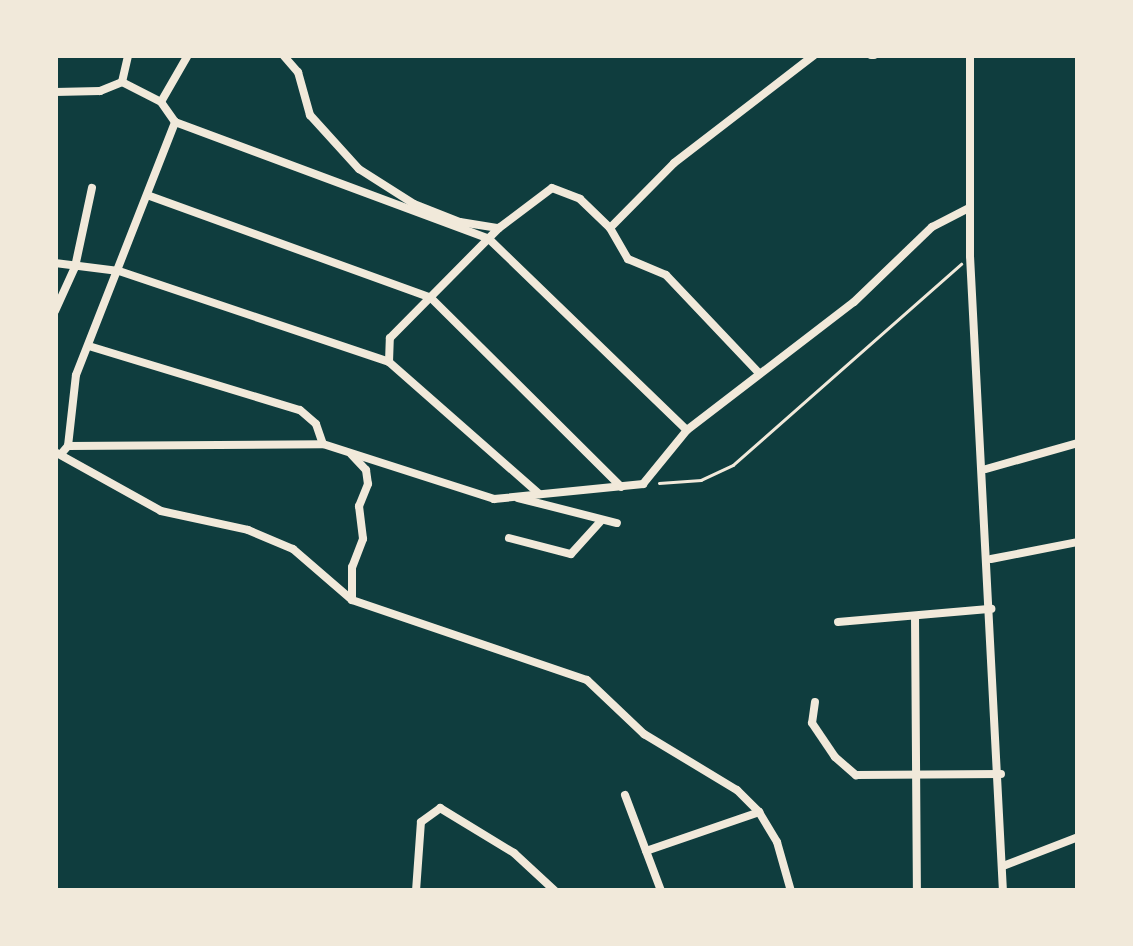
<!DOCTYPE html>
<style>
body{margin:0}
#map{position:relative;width:1133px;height:946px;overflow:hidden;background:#0f3d3e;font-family:"Titillium Web",sans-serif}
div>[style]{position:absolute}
.path>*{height:2.5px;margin:-1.25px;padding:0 1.25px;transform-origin:1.25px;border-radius:1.25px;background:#f1e9da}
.minor>*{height:8px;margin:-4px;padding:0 4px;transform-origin:4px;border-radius:4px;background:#f1e9da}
span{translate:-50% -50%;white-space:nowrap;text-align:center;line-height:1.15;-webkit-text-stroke:8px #f1e9da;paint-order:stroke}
.frame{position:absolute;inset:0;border:58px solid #f1e9da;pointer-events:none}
</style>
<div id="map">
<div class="path">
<i style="left:659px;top:483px;width:42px;rotate:-4.1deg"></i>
<i style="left:701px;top:480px;width:35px;rotate:-25deg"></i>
<i style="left:733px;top:465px;width:304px;rotate:-41.4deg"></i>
</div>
<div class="minor">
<i style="left:188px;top:55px;width:54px;rotate:119.9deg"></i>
<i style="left:161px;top:102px;width:24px;rotate:55deg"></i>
<i style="left:175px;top:122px;width:335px;rotate:20.4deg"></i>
<i style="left:489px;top:239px;width:275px;rotate:44deg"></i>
<i style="left:283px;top:55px;width:23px;rotate:49deg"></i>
<i style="left:298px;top:72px;width:45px;rotate:74.4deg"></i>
<i style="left:310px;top:115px;width:73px;rotate:47.8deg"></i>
<i style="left:359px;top:169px;width:65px;rotate:32.5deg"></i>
<i style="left:414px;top:204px;width:49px;rotate:21.4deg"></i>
<i style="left:460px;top:222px;width:39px;rotate:9deg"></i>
<i style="left:871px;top:55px;width:3px"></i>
<i style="left:970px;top:55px;width:201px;rotate:90deg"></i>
<i style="left:970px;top:256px;width:636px;rotate:87.03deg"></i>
<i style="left:122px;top:82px;width:44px;rotate:27.1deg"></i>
<i style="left:122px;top:82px;width:28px;rotate:-77deg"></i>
<i style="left:55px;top:92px;width:45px;rotate:-1.3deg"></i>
<i style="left:100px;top:91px;width:24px;rotate:-22deg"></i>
<i style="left:147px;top:195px;width:302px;rotate:19.9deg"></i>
<i style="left:431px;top:298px;width:268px;rotate:44.8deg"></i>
<i style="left:610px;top:228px;width:91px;rotate:-45.4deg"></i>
<i style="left:674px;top:163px;width:177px;rotate:-37.6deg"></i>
<i style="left:55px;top:263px;width:64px;rotate:7.1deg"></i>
<i style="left:119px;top:271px;width:285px;rotate:18.6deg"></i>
<i style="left:389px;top:362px;width:200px;rotate:41.3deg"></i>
<i style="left:55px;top:311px;width:48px;rotate:-65.6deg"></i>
<i style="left:75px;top:267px;width:81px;rotate:-77.9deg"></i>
<i style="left:92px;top:347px;width:217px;rotate:16.9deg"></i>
<i style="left:300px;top:410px;width:21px;rotate:41deg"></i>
<i style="left:316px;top:424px;width:21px;rotate:71deg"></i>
<i style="left:389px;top:362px;width:24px;rotate:-88deg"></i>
<i style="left:390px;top:338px;width:155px;rotate:-45.3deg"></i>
<i style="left:499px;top:228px;width:66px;rotate:-37deg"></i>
<i style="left:552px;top:188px;width:30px;rotate:21deg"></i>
<i style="left:580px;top:199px;width:42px;rotate:44deg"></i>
<i style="left:610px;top:228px;width:36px;rotate:60deg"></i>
<i style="left:628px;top:259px;width:41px;rotate:22.8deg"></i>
<i style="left:666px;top:275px;width:135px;rotate:46.5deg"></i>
<i style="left:68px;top:446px;width:71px;rotate:-83.6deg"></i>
<i style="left:76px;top:375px;width:272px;rotate:-68.6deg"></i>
<i style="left:55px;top:452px;width:121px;rotate:29.1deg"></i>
<i style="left:161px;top:511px;width:89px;rotate:12.3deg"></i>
<i style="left:248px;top:530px;width:49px;rotate:22.9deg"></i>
<i style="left:293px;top:549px;width:78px;rotate:40.8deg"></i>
<i style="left:352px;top:600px;width:248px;rotate:18.8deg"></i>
<i style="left:587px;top:680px;width:79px;rotate:43.5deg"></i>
<i style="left:644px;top:734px;width:109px;rotate:31.1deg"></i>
<i style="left:737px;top:790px;width:31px;rotate:45deg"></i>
<i style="left:759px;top:812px;width:35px;rotate:59deg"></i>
<i style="left:777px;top:842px;width:51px;rotate:74.1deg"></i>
<i style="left:61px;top:454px;width:11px;rotate:-49deg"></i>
<i style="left:68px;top:446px;width:255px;rotate:-0.4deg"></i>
<i style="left:323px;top:444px;width:180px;rotate:17.8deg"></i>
<i style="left:494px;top:499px;width:150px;rotate:-5.7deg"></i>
<i style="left:643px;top:484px;width:70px;rotate:-50.8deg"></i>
<i style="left:687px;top:430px;width:210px;rotate:-37.5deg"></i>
<i style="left:854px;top:302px;width:108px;rotate:-43.9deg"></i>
<i style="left:932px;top:227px;width:42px;rotate:-27.2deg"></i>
<i style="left:351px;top:454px;width:22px;rotate:47deg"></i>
<i style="left:366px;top:470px;width:14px;rotate:82deg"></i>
<i style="left:368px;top:484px;width:24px;rotate:112deg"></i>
<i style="left:359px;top:506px;width:33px;rotate:83deg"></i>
<i style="left:363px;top:539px;width:30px;rotate:111deg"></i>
<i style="left:352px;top:567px;width:33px;rotate:90deg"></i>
<i style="left:986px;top:469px;width:96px;rotate:-15.8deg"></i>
<i style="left:518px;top:498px;width:102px;rotate:14.2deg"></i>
<i style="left:509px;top:538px;width:64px;rotate:14.5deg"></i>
<i style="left:571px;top:554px;width:43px;rotate:-47.8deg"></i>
<i style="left:991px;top:559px;width:89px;rotate:-11.1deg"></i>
<i style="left:915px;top:616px;width:275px;rotate:89.6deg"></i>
<i style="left:838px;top:622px;width:154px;rotate:-4.9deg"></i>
<i style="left:815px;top:702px;width:21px;rotate:98deg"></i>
<i style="left:812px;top:723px;width:41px;rotate:55.9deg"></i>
<i style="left:835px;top:757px;width:28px;rotate:41deg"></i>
<i style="left:856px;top:775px;width:145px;rotate:-0.4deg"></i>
<i style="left:625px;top:795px;width:103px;rotate:69.4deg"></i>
<i style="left:646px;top:851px;width:120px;rotate:-19deg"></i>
<i style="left:1003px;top:866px;width:80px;rotate:-21.1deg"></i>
<i style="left:416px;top:891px;width:69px;rotate:-85.9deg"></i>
<i style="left:421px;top:822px;width:24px;rotate:-36deg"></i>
<i style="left:440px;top:808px;width:87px;rotate:31.3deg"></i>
<i style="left:514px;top:853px;width:56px;rotate:42.8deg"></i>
</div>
<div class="frame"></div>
</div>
